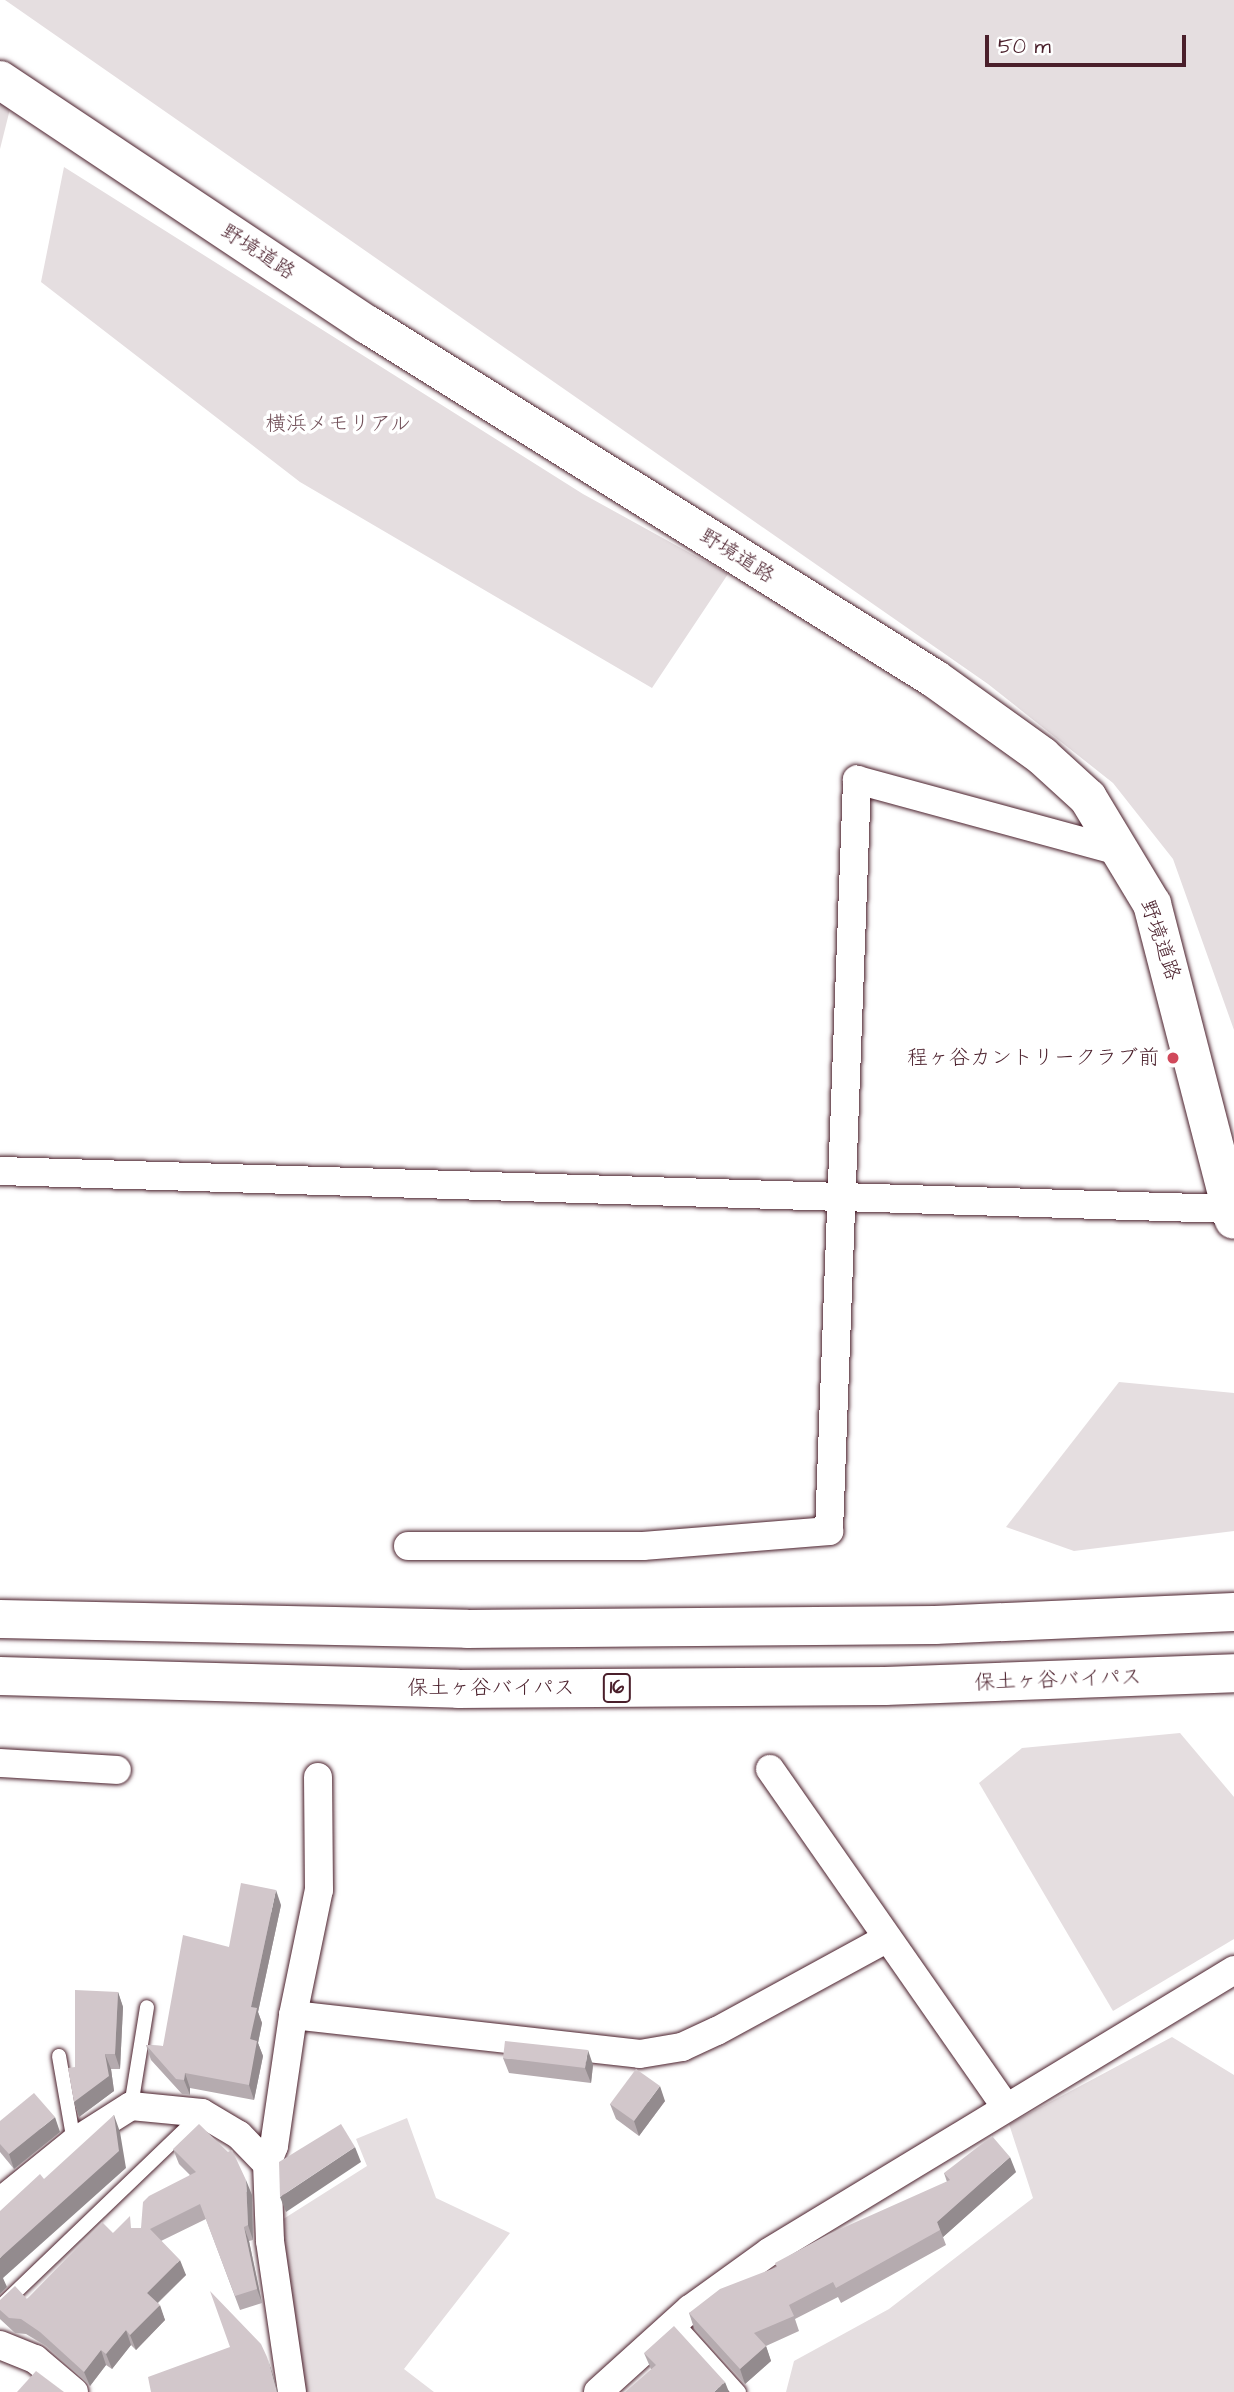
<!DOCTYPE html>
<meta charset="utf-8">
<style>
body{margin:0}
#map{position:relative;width:1234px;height:2392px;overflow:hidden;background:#fff;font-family:"Architects Daughter","Klee One",sans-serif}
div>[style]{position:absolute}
.green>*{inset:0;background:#e5dee0}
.roads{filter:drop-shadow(0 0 2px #4a1f2b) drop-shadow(0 0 2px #4a1f2b)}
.lane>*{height:14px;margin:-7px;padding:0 7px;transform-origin:7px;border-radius:7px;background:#fff}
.street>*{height:28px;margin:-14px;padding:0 14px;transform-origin:14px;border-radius:14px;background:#fff}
.secondary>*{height:38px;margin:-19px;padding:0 19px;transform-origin:19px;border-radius:19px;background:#fff}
.highway>*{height:38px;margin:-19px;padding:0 19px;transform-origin:19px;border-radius:19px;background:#fff}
.wall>*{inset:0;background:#b5abaf}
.shaded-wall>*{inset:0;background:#938b8e}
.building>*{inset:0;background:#d2c7cb}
.dots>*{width:19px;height:19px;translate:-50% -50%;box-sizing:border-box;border:4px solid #fff;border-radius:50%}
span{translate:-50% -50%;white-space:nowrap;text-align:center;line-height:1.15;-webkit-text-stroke:7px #fff;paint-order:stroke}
.shield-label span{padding:2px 5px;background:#fff;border:2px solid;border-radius:5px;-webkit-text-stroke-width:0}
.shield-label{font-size:19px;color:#4a1f2b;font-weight:700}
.street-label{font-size:21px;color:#4a1f2b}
.park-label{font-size:21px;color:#714f58}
.poi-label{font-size:21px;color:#4a1f2b}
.right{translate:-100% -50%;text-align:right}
.scale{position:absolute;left:985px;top:35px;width:201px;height:32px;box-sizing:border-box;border:4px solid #4a1f2b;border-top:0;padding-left:9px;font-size:21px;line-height:24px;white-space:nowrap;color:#4a1f2b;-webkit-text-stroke:5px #fff;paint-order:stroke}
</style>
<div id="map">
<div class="green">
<i style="clip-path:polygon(5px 0,1234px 0,1234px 1030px,1173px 859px,1113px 783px,988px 684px)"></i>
<i style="clip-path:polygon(0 98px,11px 105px,0 149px)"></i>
<i style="clip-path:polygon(64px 167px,583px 494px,728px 574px,652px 688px,300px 482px,41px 282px)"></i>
<i style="clip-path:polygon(1119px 1382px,1234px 1393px,1234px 1531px,1074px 1551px,1006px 1527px)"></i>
<i style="clip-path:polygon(1180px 1733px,1234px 1797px,1234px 1939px,1113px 2011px,979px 1783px,1022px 1748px)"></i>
<i style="clip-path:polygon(1172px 2037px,1234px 2075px,1234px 2392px,786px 2392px,794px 2361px,889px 2309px,1033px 2198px,1009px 2124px)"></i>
<i style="clip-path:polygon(407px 2118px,436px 2198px,510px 2233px,404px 2369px,434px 2392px,303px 2392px,277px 2223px,367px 2166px,356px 2139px)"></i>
</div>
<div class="roads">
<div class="lane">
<i style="left:59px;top:2056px;width:87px;rotate:80.1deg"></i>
<i style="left:131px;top:2106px;width:100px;rotate:-80.8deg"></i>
<i style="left:0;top:2307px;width:279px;rotate:-43.8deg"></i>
<i style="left:676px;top:2322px;width:94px;rotate:48deg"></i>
</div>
<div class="street">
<i style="left:0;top:1171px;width:1232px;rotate:1.77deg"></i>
<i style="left:408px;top:1546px;width:235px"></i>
<i style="left:643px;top:1546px;width:187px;rotate:-4.6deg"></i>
<i style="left:829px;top:1531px;width:752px;rotate:-87.86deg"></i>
<i style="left:857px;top:780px;width:275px;rotate:15.2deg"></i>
<i style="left:0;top:1763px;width:117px;rotate:3.4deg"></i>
<i style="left:770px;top:1769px;width:412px;rotate:55.1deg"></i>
<i style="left:293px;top:2015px;width:349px;rotate:6.4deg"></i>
<i style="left:640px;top:2054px;width:43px;rotate:-9.5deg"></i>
<i style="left:682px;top:2047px;width:38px;rotate:-25deg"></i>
<i style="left:717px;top:2031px;width:192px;rotate:-28.6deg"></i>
<i style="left:0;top:2202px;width:95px;rotate:-39deg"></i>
<i style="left:74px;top:2142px;width:67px;rotate:-32.3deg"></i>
<i style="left:131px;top:2106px;width:71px;rotate:5.6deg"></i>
<i style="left:202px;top:2113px;width:43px;rotate:30.7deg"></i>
<i style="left:239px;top:2135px;width:40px;rotate:46deg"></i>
<i style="left:0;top:2345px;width:38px;rotate:22deg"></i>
<i style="left:35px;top:2359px;width:51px;rotate:40.2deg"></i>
<i style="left:292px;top:2392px;width:153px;rotate:-98.3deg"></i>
<i style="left:270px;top:2241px;width:77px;rotate:-92.2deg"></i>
<i style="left:267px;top:2164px;width:19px;rotate:-69deg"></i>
<i style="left:274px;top:2146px;width:132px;rotate:-81.7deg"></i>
<i style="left:293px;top:2015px;width:128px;rotate:-78.3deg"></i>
<i style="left:319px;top:1890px;width:113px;rotate:-90.5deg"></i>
<i style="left:598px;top:2392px;width:124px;rotate:-42.1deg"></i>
<i style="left:690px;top:2309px;width:97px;rotate:-35.8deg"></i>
<i style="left:769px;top:2252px;width:544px;rotate:-31.23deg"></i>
</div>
<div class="secondary">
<i style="left:0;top:80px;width:442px;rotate:33.7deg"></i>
<i style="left:368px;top:325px;width:668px;rotate:31.98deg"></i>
<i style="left:935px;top:679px;width:132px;rotate:35.7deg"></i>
<i style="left:1042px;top:756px;width:62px;rotate:42.4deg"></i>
<i style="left:1088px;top:798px;width:124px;rotate:58.9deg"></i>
<i style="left:1152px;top:904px;width:326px;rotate:75.5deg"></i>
</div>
<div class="highway">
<i style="left:0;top:1619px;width:467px;rotate:1.2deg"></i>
<i style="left:467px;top:1629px;width:468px;rotate:-0.5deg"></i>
<i style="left:935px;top:1625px;width:299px;rotate:-2.5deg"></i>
<i style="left:0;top:1676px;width:458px;rotate:1.6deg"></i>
<i style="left:458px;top:1689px;width:427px;rotate:-0.4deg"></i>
<i style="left:885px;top:1686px;width:349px;rotate:-2.1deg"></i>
</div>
</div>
<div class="wall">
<i style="clip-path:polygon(281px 1905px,258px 2012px,262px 2023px,258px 2043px,263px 2056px,254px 2100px,190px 2088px,190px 2095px,182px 2094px,151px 2060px,146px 2045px,163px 2046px,229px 1947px)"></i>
<i style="clip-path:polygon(118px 1992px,123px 2007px,120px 2069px,111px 2069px,114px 2091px,79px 2117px,74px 2102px,75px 2067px)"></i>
<i style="clip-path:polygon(503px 2058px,593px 2065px,591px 2083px,509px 2073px)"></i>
<i style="clip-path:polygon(665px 2101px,639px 2136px,616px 2119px,610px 2104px)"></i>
<i style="clip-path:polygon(0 2121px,60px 2132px,14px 2169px,0 2152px)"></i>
<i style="clip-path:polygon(173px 2149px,252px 2195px,253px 2240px,249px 2241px,262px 2303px,240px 2310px,206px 2219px,161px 2241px,186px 2275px,158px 2303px,165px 2320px,136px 2350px,131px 2345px,112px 2369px,106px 2365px,90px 2386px,46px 2346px,26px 2334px,15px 2333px,0 2319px,0 2300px,27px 2299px,113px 2233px,134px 2228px,141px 2228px,190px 2175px,179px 2164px)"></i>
<i style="clip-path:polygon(1016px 2172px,943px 2237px,946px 2245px,841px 2303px,838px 2297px,795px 2319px,799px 2331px,766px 2346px,771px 2361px,745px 2384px,694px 2328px,689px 2313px,777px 2267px,947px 2182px,944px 2173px)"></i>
<i style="clip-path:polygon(644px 2353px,729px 2392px,651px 2369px)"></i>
</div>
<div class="shaded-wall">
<i style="clip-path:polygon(276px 1890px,281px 1905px,258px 2012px,262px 2023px,258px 2043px,263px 2056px,254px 2100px,249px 2085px,251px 2007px)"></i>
<i style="clip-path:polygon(118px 1992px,123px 2007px,120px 2069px,115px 2054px)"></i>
<i style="clip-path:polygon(588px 2050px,593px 2065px,591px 2083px,585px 2068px)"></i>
<i style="clip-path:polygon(105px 2054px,111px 2069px,114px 2091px,79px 2117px,74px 2102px)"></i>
<i style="clip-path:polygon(185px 2073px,190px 2088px,190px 2095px,184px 2080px)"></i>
<i style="clip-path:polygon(660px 2086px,665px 2101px,639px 2136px,634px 2121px)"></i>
<i style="clip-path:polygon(114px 2115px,120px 2132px,126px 2168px,3px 2278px,7px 2287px,0 2294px,0 2258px)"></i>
<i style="clip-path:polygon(55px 2117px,60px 2132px,14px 2169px,9px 2154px)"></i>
<i style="clip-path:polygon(355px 2147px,361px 2162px,286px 2212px,280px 2197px)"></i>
<i style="clip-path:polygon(1010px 2157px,1016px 2172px,943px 2237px,937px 2222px)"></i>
<i style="clip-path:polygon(246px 2180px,252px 2195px,253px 2240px,248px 2225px)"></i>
<i style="clip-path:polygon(244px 2227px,249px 2241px,262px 2303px,257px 2289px)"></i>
<i style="clip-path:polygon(180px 2260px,186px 2275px,153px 2307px,147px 2293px)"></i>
<i style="clip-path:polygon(160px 2305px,165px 2320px,136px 2350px,130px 2335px)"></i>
<i style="clip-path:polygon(126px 2330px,131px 2345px,112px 2369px,106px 2354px)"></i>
<i style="clip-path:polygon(766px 2346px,771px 2361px,745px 2384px,740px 2369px)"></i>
<i style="clip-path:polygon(101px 2350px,106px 2365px,90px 2386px,84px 2372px)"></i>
<i style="clip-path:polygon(267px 2357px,272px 2372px,278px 2392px,277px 2392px)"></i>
<i style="clip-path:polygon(725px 2382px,729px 2392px,714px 2392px)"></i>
</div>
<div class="building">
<i style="clip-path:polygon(241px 1883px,276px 1890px,251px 2007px,257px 2008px,250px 2039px,257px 2041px,249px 2085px,185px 2073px,184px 2080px,176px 2079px,146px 2045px,163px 2046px,183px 1935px,229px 1947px)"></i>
<i style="clip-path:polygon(75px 1990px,118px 1992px,115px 2054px,105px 2054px,109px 2076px,74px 2102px,68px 2068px,75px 2067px)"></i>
<i style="clip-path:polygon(505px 2041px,588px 2050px,585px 2068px,503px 2058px)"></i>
<i style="clip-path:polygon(636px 2069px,660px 2086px,634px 2121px,610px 2104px)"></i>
<i style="clip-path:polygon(34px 2093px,55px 2117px,9px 2154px,0 2144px,0 2121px)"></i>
<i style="clip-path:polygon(114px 2115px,119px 2151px,0 2258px,0 2211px,40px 2174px,44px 2179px)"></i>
<i style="clip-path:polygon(199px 2124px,228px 2152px,232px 2150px,246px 2180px,248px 2225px,244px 2227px,257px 2289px,235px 2296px,200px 2204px,150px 2229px,180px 2260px,147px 2293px,160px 2305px,130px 2335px,126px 2330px,106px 2354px,101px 2350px,84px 2372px,40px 2332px,21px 2319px,9px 2318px,0 2310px,0 2300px,15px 2286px,27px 2299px,102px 2222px,113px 2233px,130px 2216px,131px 2228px,141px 2228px,143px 2202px,149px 2196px,196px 2172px,173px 2149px)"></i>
<i style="clip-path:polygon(341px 2124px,355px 2147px,280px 2197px,279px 2162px)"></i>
<i style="clip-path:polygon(992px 2136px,1010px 2157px,937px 2222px,940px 2230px,836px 2288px,833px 2282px,789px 2305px,794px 2316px,754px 2333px,766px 2346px,740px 2369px,689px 2313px,720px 2289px,777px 2267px,775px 2263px,829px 2234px,950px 2180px,944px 2173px)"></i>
<i style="clip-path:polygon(210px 2291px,261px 2344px,267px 2357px,277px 2392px,151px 2392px,148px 2377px,230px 2347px)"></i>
<i style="clip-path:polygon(674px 2326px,725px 2382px,714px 2392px,625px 2392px,656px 2365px,644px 2353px)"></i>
<i style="clip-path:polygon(36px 2371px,64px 2392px,17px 2392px)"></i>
</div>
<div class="dots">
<i style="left:1173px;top:1058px;background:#d1495b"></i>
</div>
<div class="shield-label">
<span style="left:617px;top:1688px">16</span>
</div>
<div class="street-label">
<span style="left:258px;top:252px;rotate:33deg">野境道路</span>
<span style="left:737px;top:556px;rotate:32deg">野境道路</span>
<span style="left:1160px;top:940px;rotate:71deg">野境道路</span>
<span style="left:1058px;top:1680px;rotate:-2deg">保土ヶ谷バイパス</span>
<span style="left:491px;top:1688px">保土ヶ谷バイパス</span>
</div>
<div class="park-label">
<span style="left:338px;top:424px">横浜メモリアル</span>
</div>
<div class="poi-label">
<span class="right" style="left:1159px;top:1058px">程ヶ谷カントリークラブ前</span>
</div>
<div class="scale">50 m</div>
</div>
